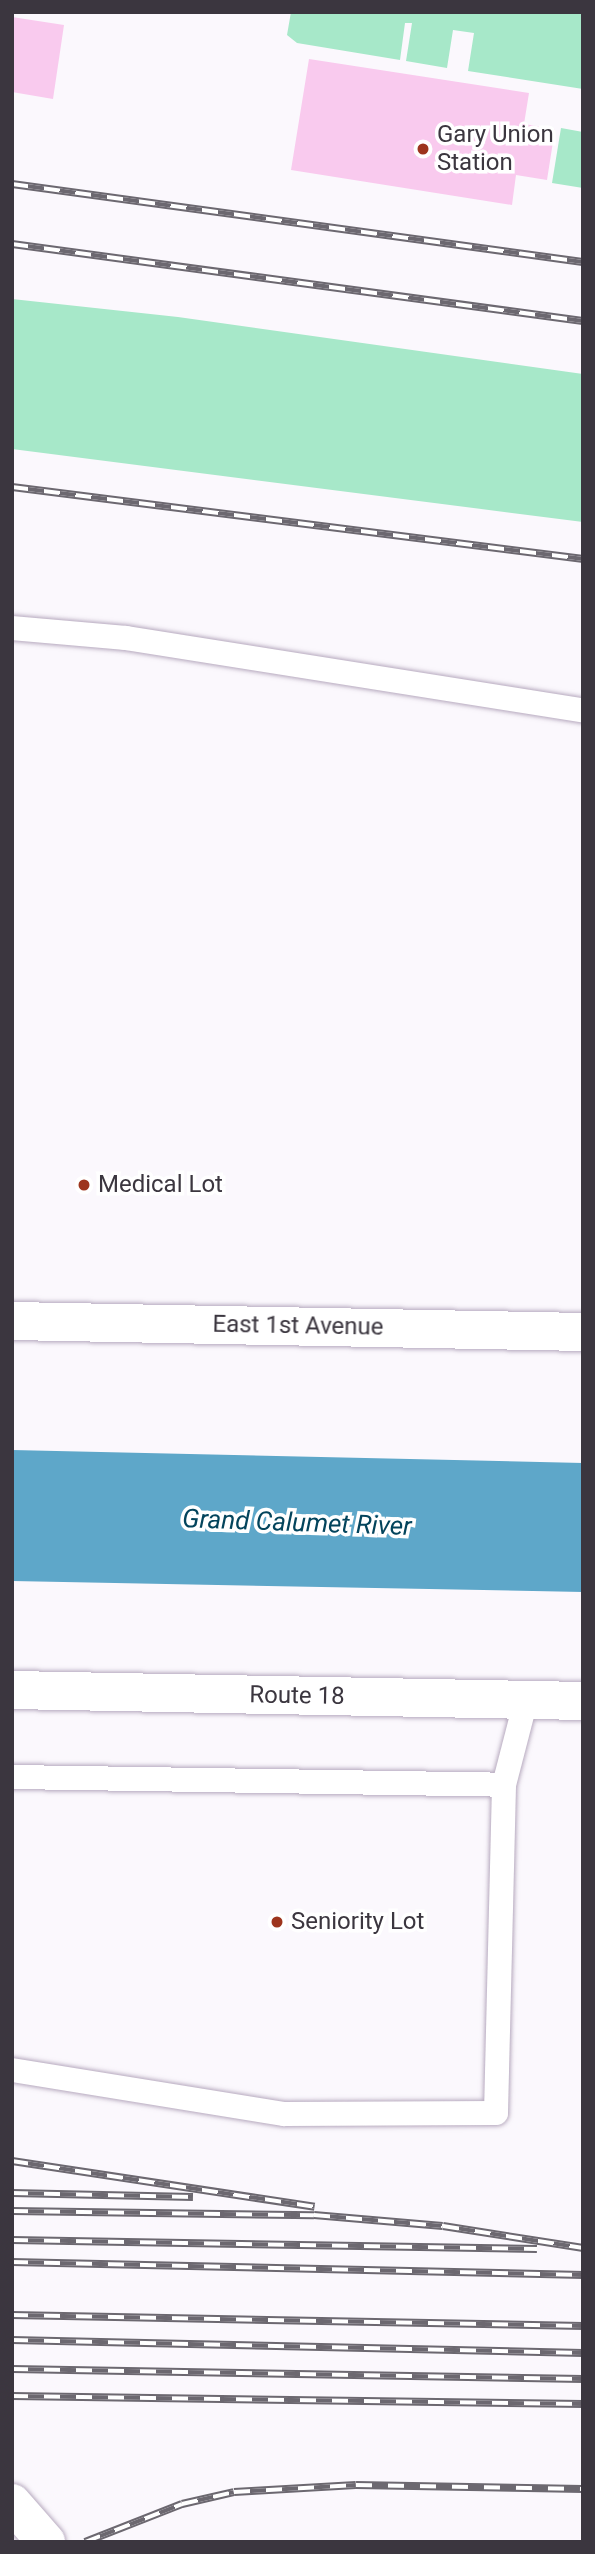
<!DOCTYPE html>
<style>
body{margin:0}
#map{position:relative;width:595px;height:2554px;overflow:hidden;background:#fbf8fd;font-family:Roboto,sans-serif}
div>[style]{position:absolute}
.green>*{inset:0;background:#a7e8c9}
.water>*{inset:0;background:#5ea7c9}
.building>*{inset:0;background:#f9caee}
.roads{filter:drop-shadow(0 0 2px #b7aabf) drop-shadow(0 0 2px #b7aabf)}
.service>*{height:24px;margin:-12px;padding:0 12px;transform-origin:12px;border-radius:12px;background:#fff}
.minor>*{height:38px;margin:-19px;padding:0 19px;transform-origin:19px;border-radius:19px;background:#fff}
.rail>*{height:8px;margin-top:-4px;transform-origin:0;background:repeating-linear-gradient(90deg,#fff 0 16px,#6c6870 0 32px);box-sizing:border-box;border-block:2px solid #6c6870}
.dots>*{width:19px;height:19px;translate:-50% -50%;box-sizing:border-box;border:4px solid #fff;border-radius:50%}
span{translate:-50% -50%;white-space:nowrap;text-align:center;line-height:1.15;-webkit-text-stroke:7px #fff;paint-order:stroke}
.poi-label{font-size:24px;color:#3b363f}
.left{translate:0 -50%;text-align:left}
.street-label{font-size:24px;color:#3b363f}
.water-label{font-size:26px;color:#03445c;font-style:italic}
.frame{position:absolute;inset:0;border:14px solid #3b363f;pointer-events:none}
</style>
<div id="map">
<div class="green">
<i style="clip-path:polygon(291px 12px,583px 12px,583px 89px,468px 71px,474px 33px,453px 30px,447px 68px,406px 61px,412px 23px,405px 23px,400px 60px,297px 43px,287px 35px)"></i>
<i style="clip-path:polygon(561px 128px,583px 132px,583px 188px,552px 183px)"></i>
<i style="clip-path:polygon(12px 299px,178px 317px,583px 374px,583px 522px,12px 449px)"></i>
</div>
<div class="water">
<i style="clip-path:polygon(12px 1450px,583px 1463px,583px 1592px,12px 1581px)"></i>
</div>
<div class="building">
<i style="clip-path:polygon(12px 17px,64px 25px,53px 99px,12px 92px)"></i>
<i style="clip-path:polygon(309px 59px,529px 93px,524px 124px,555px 129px,547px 180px,516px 175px,512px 205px,291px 170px)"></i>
</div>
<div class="roads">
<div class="service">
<i style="left:12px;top:628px;width:114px;rotate:5deg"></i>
<i style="left:126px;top:638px;width:463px;rotate:9deg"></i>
<i style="left:12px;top:1777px;width:492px;rotate:0.9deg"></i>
<i style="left:504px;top:1785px;width:88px;rotate:-75.5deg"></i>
<i style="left:12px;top:2070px;width:276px;rotate:9.2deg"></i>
<i style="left:284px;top:2114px;width:212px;rotate:-0.3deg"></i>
<i style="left:496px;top:2113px;width:328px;rotate:-88.6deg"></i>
</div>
<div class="minor">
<i style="left:12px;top:1321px;width:571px;rotate:1.1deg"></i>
<i style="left:12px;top:1690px;width:571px;rotate:1.1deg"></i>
<i style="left:12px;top:2503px;width:52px;rotate:48.9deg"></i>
</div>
</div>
<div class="rail">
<i style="left:12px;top:184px;width:576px;rotate:7.78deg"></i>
<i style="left:12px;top:244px;width:576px;rotate:7.68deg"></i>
<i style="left:12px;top:487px;width:576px;rotate:7.19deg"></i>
<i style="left:12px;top:2161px;width:306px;rotate:8.6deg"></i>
<i style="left:12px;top:2193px;width:181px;rotate:1.3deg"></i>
<i style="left:12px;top:2211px;width:302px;rotate:0.8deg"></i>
<i style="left:314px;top:2215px;width:129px;rotate:4.9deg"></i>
<i style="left:443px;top:2226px;width:142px;rotate:8.9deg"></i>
<i style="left:12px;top:2240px;width:525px;rotate:0.98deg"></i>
<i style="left:12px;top:2262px;width:571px;rotate:1.3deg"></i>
<i style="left:12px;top:2315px;width:571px;rotate:1.1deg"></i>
<i style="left:12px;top:2340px;width:571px;rotate:1.3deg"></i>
<i style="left:12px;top:2369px;width:571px;rotate:1deg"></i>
<i style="left:12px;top:2396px;width:571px;rotate:0.8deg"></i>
<i style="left:85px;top:2542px;width:104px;rotate:-21.4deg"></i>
<i style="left:182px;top:2504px;width:53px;rotate:-13deg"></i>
<i style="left:234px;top:2492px;width:122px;rotate:-3.3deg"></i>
<i style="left:356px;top:2485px;width:227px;rotate:1deg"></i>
</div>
<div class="dots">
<i style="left:423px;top:149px;background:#9d341d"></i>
<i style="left:84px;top:1185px;background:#9d341d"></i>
<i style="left:277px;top:1922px;background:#9d341d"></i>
</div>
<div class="poi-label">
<span class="left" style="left:437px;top:149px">Gary Union<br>Station</span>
<span class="left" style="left:98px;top:1185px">Medical Lot</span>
<span class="left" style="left:291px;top:1922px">Seniority Lot</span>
</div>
<div class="street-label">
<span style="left:298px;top:1326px;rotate:1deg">East 1st Avenue</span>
<span style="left:297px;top:1696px;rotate:1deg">Route 18</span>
</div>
<div class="water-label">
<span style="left:297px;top:1523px;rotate:2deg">Grand Calumet River</span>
</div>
<div class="frame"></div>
</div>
